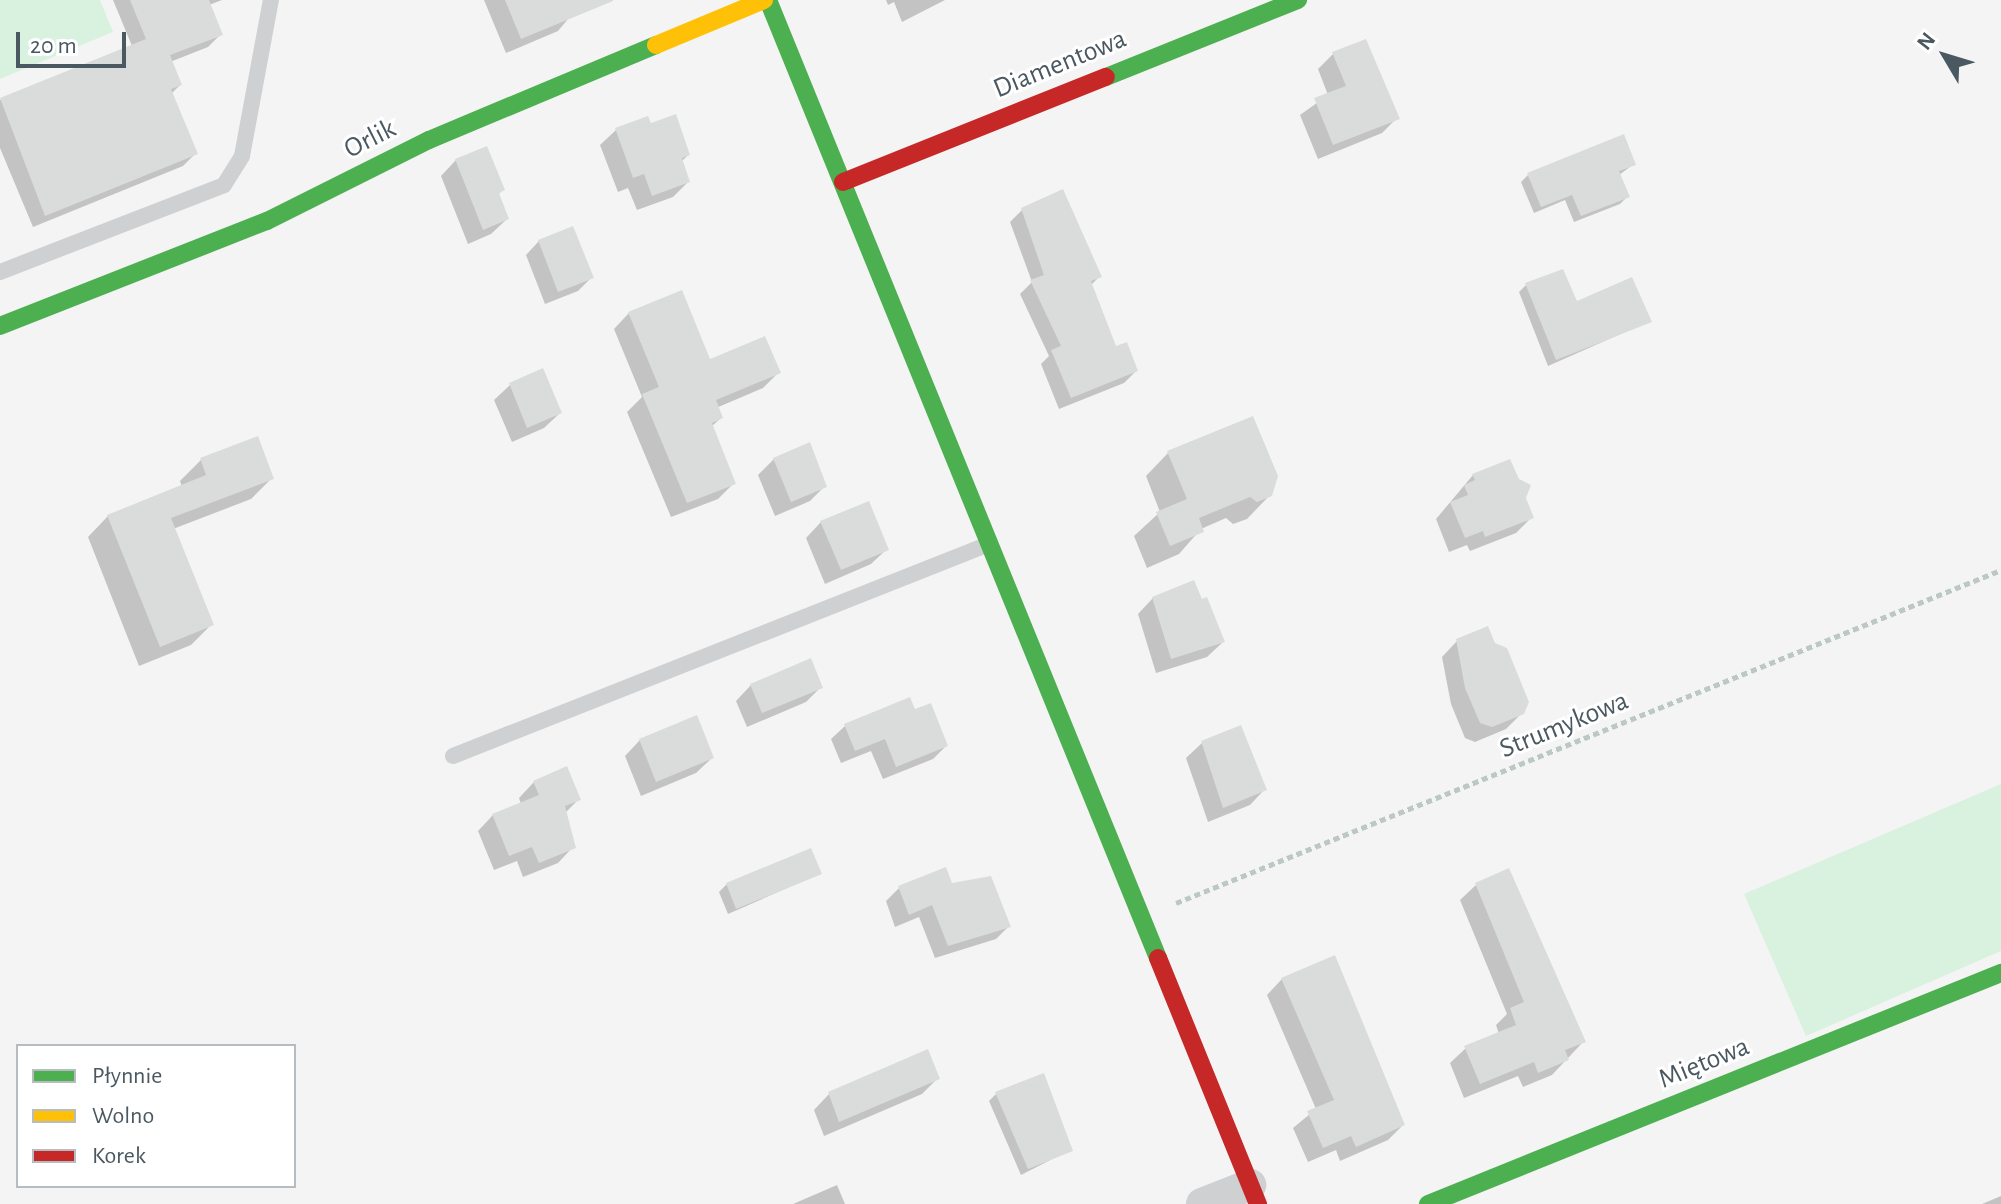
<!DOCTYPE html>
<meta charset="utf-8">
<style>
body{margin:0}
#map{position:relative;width:2001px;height:1204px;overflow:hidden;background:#f4f4f4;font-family:"Alegreya Sans",sans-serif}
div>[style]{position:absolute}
.green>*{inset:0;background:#d9f2e0}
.shadow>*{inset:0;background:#0003}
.building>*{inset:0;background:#dadcdc}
.path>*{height:5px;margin-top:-2.5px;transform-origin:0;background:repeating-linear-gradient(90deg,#bbc8c3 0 6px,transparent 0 10px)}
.lane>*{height:16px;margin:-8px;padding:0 8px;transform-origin:8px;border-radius:8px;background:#ced0d2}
.street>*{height:32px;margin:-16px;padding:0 16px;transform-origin:16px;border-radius:16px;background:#ced0d2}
.fast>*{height:18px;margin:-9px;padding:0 9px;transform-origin:9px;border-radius:9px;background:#4caf50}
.slow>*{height:18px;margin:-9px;padding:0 9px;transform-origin:9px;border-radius:9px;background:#ffc107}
.jam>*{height:18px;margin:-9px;padding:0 9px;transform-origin:9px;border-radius:9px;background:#c62828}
span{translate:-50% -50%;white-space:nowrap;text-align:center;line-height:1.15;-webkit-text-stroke:6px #fff;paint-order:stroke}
.street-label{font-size:28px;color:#4a5861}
.legend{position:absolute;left:16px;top:1044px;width:280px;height:144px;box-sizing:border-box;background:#fff;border:2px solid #b7bcc0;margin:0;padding:10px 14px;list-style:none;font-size:24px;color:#4a5861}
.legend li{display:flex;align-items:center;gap:16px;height:40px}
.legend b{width:40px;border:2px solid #b7bcc0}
.north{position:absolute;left:1905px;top:16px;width:80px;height:80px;-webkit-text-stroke:6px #fff;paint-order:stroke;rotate:308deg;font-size:22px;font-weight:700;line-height:32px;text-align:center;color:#4a5861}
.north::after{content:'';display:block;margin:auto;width:28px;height:36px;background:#4a5861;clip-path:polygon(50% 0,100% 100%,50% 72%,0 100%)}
.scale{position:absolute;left:16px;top:32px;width:110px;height:36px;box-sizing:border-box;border:4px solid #4a5861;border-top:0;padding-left:10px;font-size:24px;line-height:28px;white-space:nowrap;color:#4a5861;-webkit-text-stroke:6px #fff;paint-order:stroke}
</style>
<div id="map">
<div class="green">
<i style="clip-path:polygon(0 0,100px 0,113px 32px,0 79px)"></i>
<i style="clip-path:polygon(2001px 784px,2001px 951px,1806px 1036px,1744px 894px)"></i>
</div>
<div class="shadow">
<i style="clip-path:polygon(113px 0,222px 0,209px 5px,221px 34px,208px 47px,170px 62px,180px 85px,171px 94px,195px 154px,183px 166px,33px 227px,0 148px,0 100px,132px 46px)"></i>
<i style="clip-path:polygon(484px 0,584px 0,558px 31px,506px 53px)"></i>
<i style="clip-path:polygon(886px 0,945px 0,902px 22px,894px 2px,888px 5px)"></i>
<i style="clip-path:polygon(1333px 54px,1397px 118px,1382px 133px,1318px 159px,1300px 115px,1328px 95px,1318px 69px)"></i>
<i style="clip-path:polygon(650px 125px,688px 155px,681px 162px,688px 182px,673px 197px,637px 210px,628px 188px,618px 192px,600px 145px,616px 130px)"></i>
<i style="clip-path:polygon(456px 160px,503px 190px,497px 195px,507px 219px,491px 234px,468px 244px,441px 176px)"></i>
<i style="clip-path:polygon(1634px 164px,1619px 175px,1628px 196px,1620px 204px,1574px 222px,1565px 200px,1534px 213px,1521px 182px,1528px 175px)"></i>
<i style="clip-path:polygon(1022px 210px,1100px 276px,1091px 285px,1115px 349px,1136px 371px,1124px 383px,1059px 409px,1041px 364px,1049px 356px,1020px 294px,1032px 282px,1010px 222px)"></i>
<i style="clip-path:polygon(539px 241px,591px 278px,578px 291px,545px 304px,526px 255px)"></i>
<i style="clip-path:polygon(1526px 285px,1576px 303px,1650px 321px,1548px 366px,1519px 292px)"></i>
<i style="clip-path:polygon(629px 313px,709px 362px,778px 373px,763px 388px,716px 408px,721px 418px,711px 427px,733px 484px,718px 499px,671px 517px,627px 412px,642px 397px,614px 329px)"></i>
<i style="clip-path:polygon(510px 385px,560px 413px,544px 428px,512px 442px,494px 400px)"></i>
<i style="clip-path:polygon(1168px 453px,1270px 495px,1247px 519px,1233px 524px,1226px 518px,1201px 529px,1179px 554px,1147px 568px,1134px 536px,1160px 512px,1146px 476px)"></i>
<i style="clip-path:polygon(774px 459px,825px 486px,810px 501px,775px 516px,758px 475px)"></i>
<i style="clip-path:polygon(201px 460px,272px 478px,251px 499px,173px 529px,212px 624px,191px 645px,139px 666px,88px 537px,108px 516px,182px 487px,180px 481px)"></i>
<i style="clip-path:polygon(1473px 475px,1524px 498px,1532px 517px,1516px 533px,1470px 551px,1467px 545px,1449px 552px,1436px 519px)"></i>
<i style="clip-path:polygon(821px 522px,887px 549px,871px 564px,825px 584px,806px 538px)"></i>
<i style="clip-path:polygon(1153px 598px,1223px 642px,1207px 657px,1156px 673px,1138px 614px)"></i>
<i style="clip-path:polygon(1457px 641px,1522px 713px,1506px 729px,1475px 742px,1465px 738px,1451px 704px,1442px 657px)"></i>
<i style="clip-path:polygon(751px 685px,821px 687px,806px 702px,747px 727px,736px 701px)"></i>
<i style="clip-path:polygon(914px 712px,946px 746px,933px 759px,883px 779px,871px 751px,841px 763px,831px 739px,845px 726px)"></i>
<i style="clip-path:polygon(640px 740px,712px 758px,696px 773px,641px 796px,625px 756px)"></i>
<i style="clip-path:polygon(1202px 743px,1265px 789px,1250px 805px,1208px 822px,1186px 758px)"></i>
<i style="clip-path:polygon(534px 782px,579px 799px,565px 813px,573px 847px,558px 863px,523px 877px,517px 861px,494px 870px,478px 831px,493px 815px,521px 804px,519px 798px)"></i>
<i style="clip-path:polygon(945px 870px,951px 885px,1009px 926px,996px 939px,935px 958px,919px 917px,895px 927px,886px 901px,899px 888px)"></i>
<i style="clip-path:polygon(1508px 871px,1583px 1042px,1552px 1075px,1523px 1087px,1518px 1076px,1464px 1098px,1450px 1063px,1466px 1048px,1499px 1034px,1496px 1025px,1507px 1014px,1460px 900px,1476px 885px)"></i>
<i style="clip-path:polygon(819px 874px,728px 914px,719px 892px,727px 884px)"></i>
<i style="clip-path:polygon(1282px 979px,1403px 1125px,1388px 1140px,1340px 1161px,1336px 1150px,1308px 1162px,1293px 1128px,1316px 1109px,1267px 995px)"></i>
<i style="clip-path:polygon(938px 1078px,922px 1094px,824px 1136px,814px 1110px,829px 1094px)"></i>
<i style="clip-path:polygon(996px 1094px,1070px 1150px,1021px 1175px,989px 1101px)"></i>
<i style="clip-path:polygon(837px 1185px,845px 1204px,793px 1204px)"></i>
<i style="clip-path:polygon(2001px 1196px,2001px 1204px,1982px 1204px)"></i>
</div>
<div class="building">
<i style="clip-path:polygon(130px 0,209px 0,223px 35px,170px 55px,182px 85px,171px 89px,198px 154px,45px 216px,0 98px,146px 39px)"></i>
<i style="clip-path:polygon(505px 0,613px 0,613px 1px,521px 39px)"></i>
<i style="clip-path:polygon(1366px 39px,1400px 119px,1333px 145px,1314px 98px,1346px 86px,1332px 52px)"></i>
<i style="clip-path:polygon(676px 114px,690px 155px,682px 158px,690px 182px,652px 196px,644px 174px,633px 178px,615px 128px,648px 116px,651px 123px)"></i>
<i style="clip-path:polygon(1624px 134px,1636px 165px,1619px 171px,1630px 197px,1581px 216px,1572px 195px,1541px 207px,1527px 173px)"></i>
<i style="clip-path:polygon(487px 146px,505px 190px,499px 193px,509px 219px,483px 230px,455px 159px)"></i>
<i style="clip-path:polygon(1063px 189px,1102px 277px,1091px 281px,1116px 346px,1127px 342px,1138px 371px,1071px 398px,1051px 350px,1061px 346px,1030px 280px,1044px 275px,1021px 208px)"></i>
<i style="clip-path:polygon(573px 226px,594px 278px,558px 292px,538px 240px)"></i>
<i style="clip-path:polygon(1563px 269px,1577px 301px,1632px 277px,1652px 322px,1556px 360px,1525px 283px)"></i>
<i style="clip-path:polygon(682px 290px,710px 359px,765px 336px,781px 373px,716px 400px,723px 418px,712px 423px,736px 484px,687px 503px,642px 394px,659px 387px,628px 312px)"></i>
<i style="clip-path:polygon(543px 368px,562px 413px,527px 428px,509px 383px)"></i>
<i style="clip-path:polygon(1253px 416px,1278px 476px,1272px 496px,1257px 502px,1250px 497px,1199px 518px,1204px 532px,1170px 546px,1156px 512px,1187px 499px,1167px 451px)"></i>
<i style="clip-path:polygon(258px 436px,274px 479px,171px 518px,214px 625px,160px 647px,107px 515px,206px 475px,200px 458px)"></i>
<i style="clip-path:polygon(810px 442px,827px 487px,791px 502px,773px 458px)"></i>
<i style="clip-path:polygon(1510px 459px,1519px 479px,1531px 485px,1526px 498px,1534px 518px,1485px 537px,1483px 531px,1465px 538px,1450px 502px,1468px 495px,1464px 485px,1475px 480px,1472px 474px)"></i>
<i style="clip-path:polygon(869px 501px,889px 550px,841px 570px,820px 521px)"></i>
<i style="clip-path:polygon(1194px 580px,1202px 599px,1207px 597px,1225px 642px,1171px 659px,1152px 597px)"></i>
<i style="clip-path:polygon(1488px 626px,1495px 643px,1507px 648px,1529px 702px,1524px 714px,1492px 727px,1480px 723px,1465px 688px,1456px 639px)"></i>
<i style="clip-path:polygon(811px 658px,823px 688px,762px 713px,750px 684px)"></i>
<i style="clip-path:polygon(910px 697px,915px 709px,931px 703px,948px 746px,896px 767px,885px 739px,855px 751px,844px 724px)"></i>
<i style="clip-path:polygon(697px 715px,714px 758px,656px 782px,639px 739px)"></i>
<i style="clip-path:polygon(1241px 725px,1267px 790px,1223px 808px,1201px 741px)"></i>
<i style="clip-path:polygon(567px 766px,581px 800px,565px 806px,576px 848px,539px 863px,532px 847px,509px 856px,492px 814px,539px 795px,533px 781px)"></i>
<i style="clip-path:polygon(811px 848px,822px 874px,736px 909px,726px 883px)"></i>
<i style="clip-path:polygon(946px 867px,952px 883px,991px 876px,1011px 927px,948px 946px,932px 905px,909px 915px,898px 886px)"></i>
<i style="clip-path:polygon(1509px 868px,1586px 1042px,1565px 1050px,1569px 1060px,1538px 1073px,1534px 1062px,1480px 1084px,1464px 1046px,1516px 1025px,1510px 1008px,1524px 1002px,1475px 883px)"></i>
<i style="clip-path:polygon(1335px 955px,1405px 1125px,1356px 1147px,1351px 1136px,1323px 1148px,1307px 1111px,1334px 1100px,1281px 978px)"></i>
<i style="clip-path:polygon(928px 1049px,940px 1079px,839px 1122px,828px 1092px)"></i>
<i style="clip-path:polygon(1044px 1073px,1073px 1151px,1028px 1169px,995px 1092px)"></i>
</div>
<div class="path">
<i style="left:1176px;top:903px;width:890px;rotate:-21.98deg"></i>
</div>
<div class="lane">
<i style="left:0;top:272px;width:240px;rotate:-21.2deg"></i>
<i style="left:224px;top:185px;width:34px;rotate:-58deg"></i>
<i style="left:242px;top:156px;width:159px;rotate:-79.5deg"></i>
<i style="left:453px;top:756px;width:576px;rotate:-21.58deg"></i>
</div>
<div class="street">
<i style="left:1202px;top:1204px;width:52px;rotate:-21.6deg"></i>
</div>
<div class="fast">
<i style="left:768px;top:0;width:1034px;rotate:67.85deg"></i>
<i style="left:1106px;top:77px;width:207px;rotate:-21.9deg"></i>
<i style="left:0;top:326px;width:287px;rotate:-21.5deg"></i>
<i style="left:267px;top:221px;width:181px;rotate:-26.6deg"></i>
<i style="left:429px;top:140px;width:246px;rotate:-22.7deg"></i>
<i style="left:1428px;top:1204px;width:618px;rotate:-21.96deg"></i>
</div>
<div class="slow">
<i style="left:656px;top:45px;width:117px;rotate:-22.6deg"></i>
</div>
<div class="jam">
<i style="left:843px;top:182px;width:283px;rotate:-21.8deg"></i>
<i style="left:1158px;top:958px;width:266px;rotate:67.9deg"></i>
</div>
<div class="street-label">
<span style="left:1060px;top:64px;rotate:-22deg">Diamentowa</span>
<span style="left:370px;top:139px;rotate:-27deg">Orlik</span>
<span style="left:1564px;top:725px;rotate:-22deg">Strumykowa</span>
<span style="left:1704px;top:1063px;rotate:-22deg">Miętowa</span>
</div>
<ul class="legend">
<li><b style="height:10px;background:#4caf50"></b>Płynnie</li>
<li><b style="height:10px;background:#ffc107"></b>Wolno</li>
<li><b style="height:10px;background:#c62828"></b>Korek</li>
</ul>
<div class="north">N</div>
<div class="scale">20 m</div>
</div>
